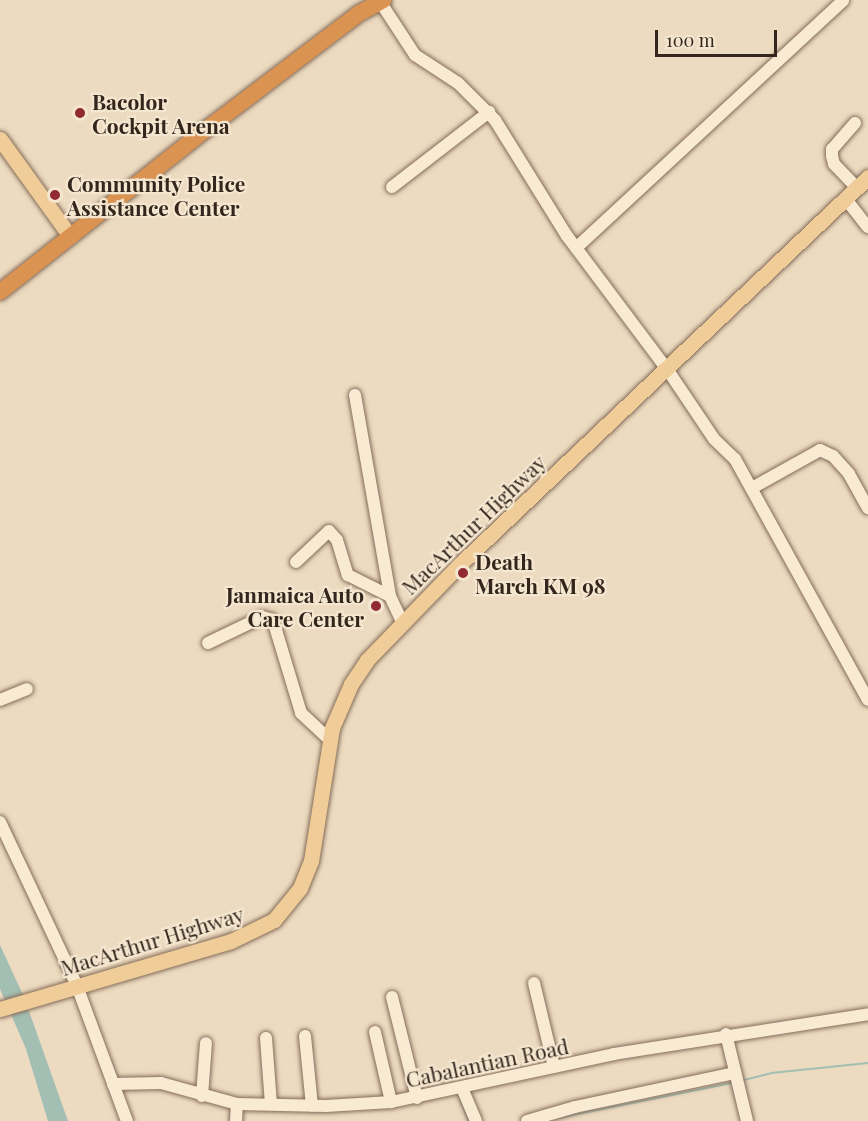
<!DOCTYPE html>
<style>
body{margin:0}
#map{position:relative;width:868px;height:1121px;overflow:hidden;background:#ecdbc0;font-family:"Playfair Display",serif}
div>[style]{position:absolute}
.water>*{inset:0;background:#a3bfb4}
.stream>*{height:2px;margin:-1px;padding:0 1px;transform-origin:1px;border-radius:1px;background:#a3bfb4}
.roads{filter:drop-shadow(0 0 2px #856c59) drop-shadow(0 0 2px #856c59)}
.minor>*{height:12px;margin:-6px;padding:0 6px;transform-origin:6px;border-radius:6px;background:#f8ead3}
.major>*{height:15px;margin:-7.5px;padding:0 7.5px;transform-origin:7.5px;border-radius:7.5px;background:#f0cd98}
.highway>*{height:16px;margin:-8px;padding:0 8px;transform-origin:8px;border-radius:8px;background:#db9352}
.dots>*{width:16px;height:16px;translate:-50% -50%;box-sizing:border-box;border:3px solid #f4e6cf;border-radius:50%}
span{translate:-50% -50%;white-space:nowrap;text-align:center;line-height:1.15;-webkit-text-stroke:4.5px #f4e6cf;paint-order:stroke}
.poi-label{font-size:21px;color:#35261d;font-weight:700}
.left{translate:0 -50%;text-align:left}
.right{translate:-100% -50%;text-align:right}
.street-label{font-size:21px;color:#35261d}
.scale{position:absolute;left:655px;top:30px;width:122px;height:27px;box-sizing:border-box;border:3px solid #35261d;border-top:0;padding-left:8px;font-size:18px;line-height:21px;white-space:nowrap;color:#35261d;-webkit-text-stroke:4px #f4e6cf;paint-order:stroke}
</style>
<div id="map">
<div class="water">
<i style="clip-path:polygon(0 945px,24px 997px,68px 1121px,48px 1121px,26px 1049px,0 989px)"></i>
</div>
<div class="stream">
<i style="left:452px;top:1077px;width:7px;rotate:74deg"></i>
<i style="left:740px;top:1081px;width:32px;rotate:-14deg"></i>
<i style="left:771px;top:1073px;width:98px;rotate:-5.9deg"></i>
<i style="left:458px;top:1094px;width:29px;rotate:68deg"></i>
<i style="left:558px;top:1118px;width:177px;rotate:-11.4deg"></i>
</div>
<div class="roads">
<div class="minor">
<i style="left:379px;top:0;width:66px;rotate:56.8deg"></i>
<i style="left:415px;top:55px;width:51px;rotate:33.1deg"></i>
<i style="left:458px;top:83px;width:52px;rotate:45deg"></i>
<i style="left:495px;top:120px;width:137px;rotate:58.2deg"></i>
<i style="left:567px;top:236px;width:166px;rotate:53.1deg"></i>
<i style="left:667px;top:369px;width:84px;rotate:56.1deg"></i>
<i style="left:714px;top:439px;width:29px;rotate:44deg"></i>
<i style="left:735px;top:459px;width:275px;rotate:61.1deg"></i>
<i style="left:855px;top:123px;width:35px;rotate:131deg"></i>
<i style="left:832px;top:149px;width:7px;rotate:90deg"></i>
<i style="left:832px;top:156px;width:8px;rotate:76deg"></i>
<i style="left:834px;top:164px;width:33px;rotate:46deg"></i>
<i style="left:392px;top:187px;width:123px;rotate:-37.7deg"></i>
<i style="left:845px;top:198px;width:37px;rotate:52deg"></i>
<i style="left:576px;top:248px;width:364px;rotate:-42.8deg"></i>
<i style="left:355px;top:395px;width:204px;rotate:80.1deg"></i>
<i style="left:390px;top:596px;width:29px;rotate:65deg"></i>
<i style="left:752px;top:488px;width:78px;rotate:-29.2deg"></i>
<i style="left:820px;top:450px;width:14px;rotate:25deg"></i>
<i style="left:833px;top:456px;width:24px;rotate:48deg"></i>
<i style="left:849px;top:474px;width:39px;rotate:61deg"></i>
<i style="left:296px;top:562px;width:45px;rotate:-43.2deg"></i>
<i style="left:329px;top:531px;width:12px;rotate:48deg"></i>
<i style="left:337px;top:540px;width:37px;rotate:73deg"></i>
<i style="left:348px;top:575px;width:47px;rotate:26.6deg"></i>
<i style="left:208px;top:643px;width:60px;rotate:-25.7deg"></i>
<i style="left:262px;top:617px;width:11px;rotate:15deg"></i>
<i style="left:273px;top:620px;width:97px;rotate:73.2deg"></i>
<i style="left:301px;top:713px;width:40px;rotate:43deg"></i>
<i style="left:0;top:700px;width:29px;rotate:-22deg"></i>
<i style="left:0;top:822px;width:181px;rotate:64.8deg"></i>
<i style="left:77px;top:986px;width:144px;rotate:69.7deg"></i>
<i style="left:534px;top:983px;width:86px;rotate:76.6deg"></i>
<i style="left:392px;top:997px;width:104px;rotate:76.1deg"></i>
<i style="left:375px;top:1032px;width:72px;rotate:77.1deg"></i>
<i style="left:726px;top:1034px;width:89px;rotate:76.4deg"></i>
<i style="left:305px;top:1036px;width:70px;rotate:84.3deg"></i>
<i style="left:266px;top:1038px;width:66px;rotate:85.7deg"></i>
<i style="left:113px;top:1084px;width:48px;rotate:-1.2deg"></i>
<i style="left:161px;top:1083px;width:79px;rotate:15.4deg"></i>
<i style="left:237px;top:1104px;width:89px;rotate:1.3deg"></i>
<i style="left:326px;top:1106px;width:65px;rotate:-3.5deg"></i>
<i style="left:391px;top:1102px;width:228px;rotate:-12.1deg"></i>
<i style="left:614px;top:1054px;width:257px;rotate:-8.9deg"></i>
<i style="left:462px;top:1088px;width:36px;rotate:67deg"></i>
<i style="left:202px;top:1096px;width:53px;rotate:-85.7deg"></i>
<i style="left:236px;top:1121px;width:17px;rotate:-87deg"></i>
<i style="left:527px;top:1121px;width:50px;rotate:-16.3deg"></i>
<i style="left:575px;top:1107px;width:164px;rotate:-12deg"></i>
</div>
<div class="major">
<i style="left:0;top:139px;width:120px;rotate:54.2deg"></i>
<i style="left:0;top:1009px;width:241px;rotate:-16.4deg"></i>
<i style="left:231px;top:941px;width:48px;rotate:-26deg"></i>
<i style="left:274px;top:920px;width:41px;rotate:-50.9deg"></i>
<i style="left:300px;top:888px;width:29px;rotate:-68deg"></i>
<i style="left:311px;top:861px;width:135px;rotate:-81deg"></i>
<i style="left:332px;top:728px;width:48px;rotate:-66.6deg"></i>
<i style="left:351px;top:684px;width:29px;rotate:-56deg"></i>
<i style="left:367px;top:660px;width:132px;rotate:-45.9deg"></i>
<i style="left:459px;top:565px;width:564px;rotate:-43.49deg"></i>
</div>
<div class="highway">
<i style="left:0;top:292px;width:265px;rotate:-38.3deg"></i>
<i style="left:208px;top:128px;width:188px;rotate:-37.2deg"></i>
<i style="left:358px;top:14px;width:29px;rotate:-29deg"></i>
</div>
</div>
<div class="dots">
<i style="left:80px;top:113px;background:#922a34"></i>
<i style="left:55px;top:195px;background:#922a34"></i>
<i style="left:463px;top:573px;background:#922a34"></i>
<i style="left:376px;top:606px;background:#922a34"></i>
</div>
<div class="poi-label">
<span class="left" style="left:92px;top:113px">Bacolor<br>Cockpit Arena</span>
<span class="left" style="left:67px;top:195px">Community Police<br>Assistance Center</span>
<span class="left" style="left:475px;top:573px">Death<br>March KM 98</span>
<span class="right" style="left:364px;top:606px">Janmaica Auto<br>Care Center</span>
</div>
<div class="street-label">
<span style="left:473px;top:524px;rotate:-44deg">MacArthur Highway</span>
<span style="left:152px;top:940px;rotate:-17deg">MacArthur Highway</span>
<span style="left:487px;top:1062px;rotate:-12deg">Cabalantian Road</span>
</div>
<div class="scale">100 m</div>
</div>
